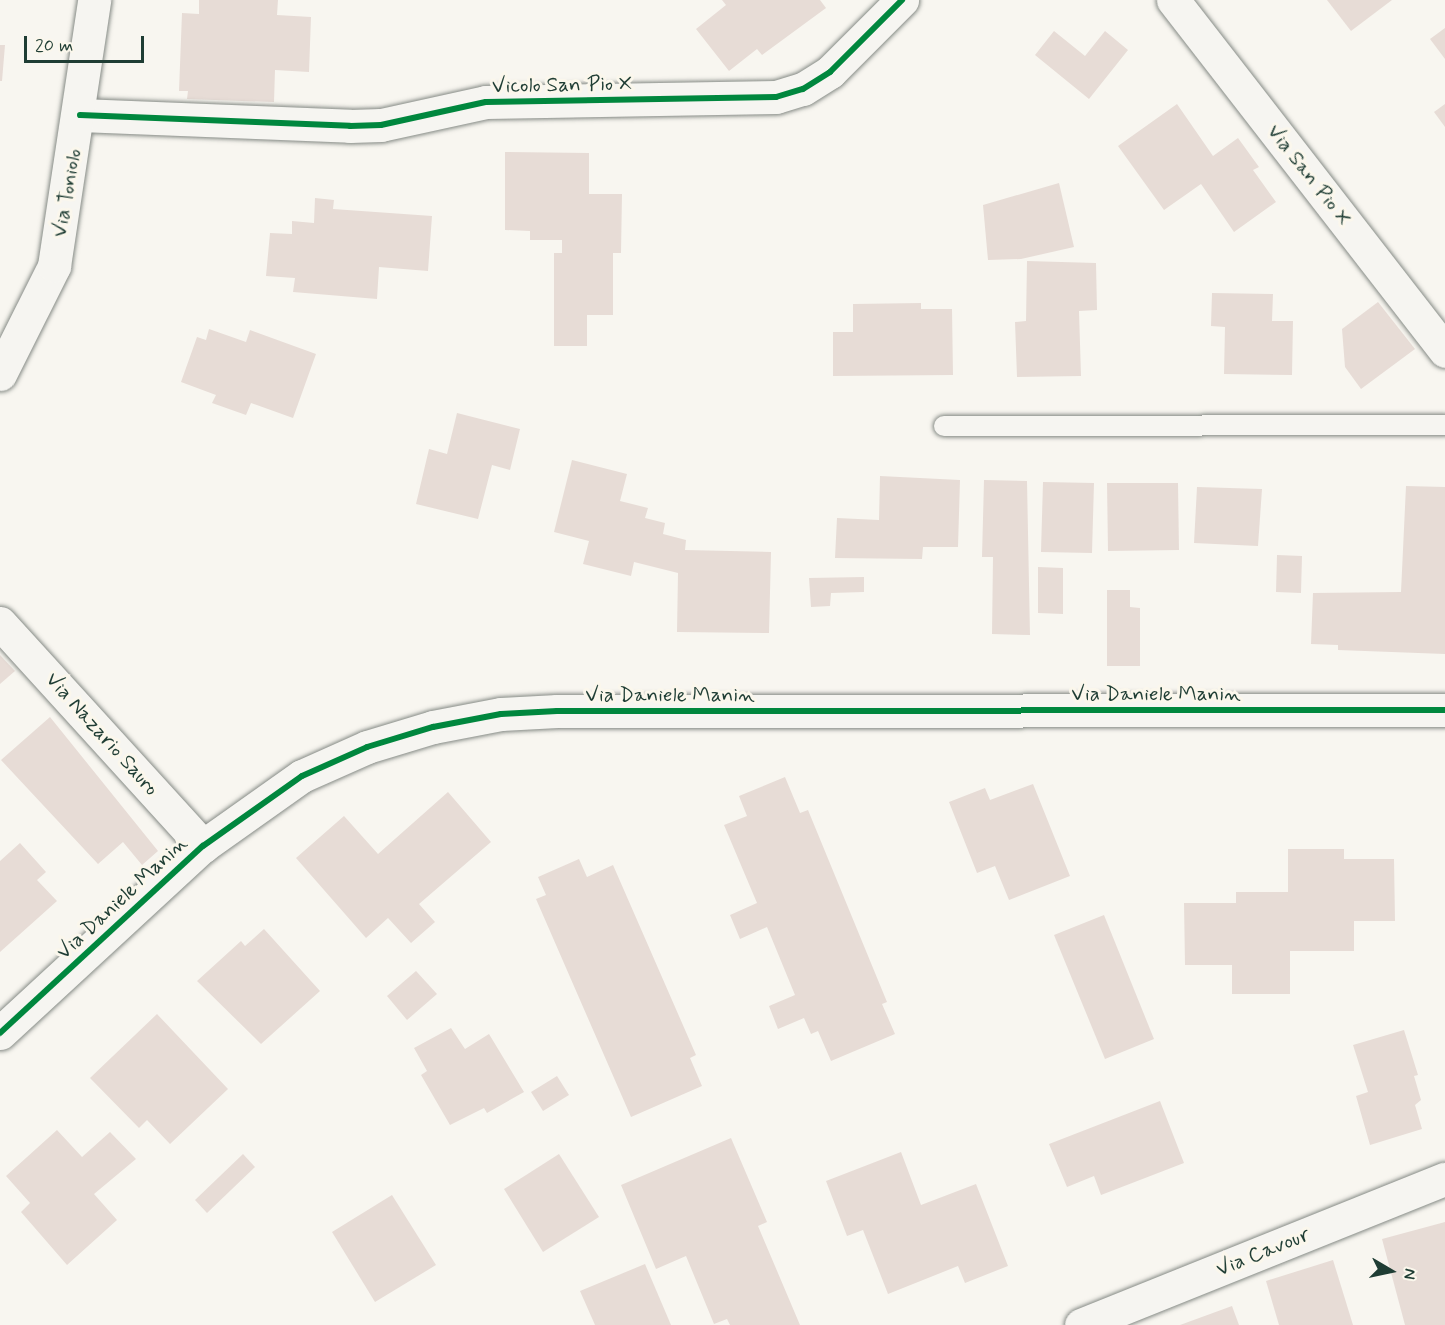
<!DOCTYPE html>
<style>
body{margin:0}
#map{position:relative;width:1445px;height:1325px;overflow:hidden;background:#f8f6f0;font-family:Mynerve,sans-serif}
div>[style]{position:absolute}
.building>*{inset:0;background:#e7dcd6}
.roads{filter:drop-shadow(0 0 2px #868b86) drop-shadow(0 0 2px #868b86)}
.service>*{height:20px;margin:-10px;padding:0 10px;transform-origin:10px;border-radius:10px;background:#f6f5f1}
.minor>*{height:33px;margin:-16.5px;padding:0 16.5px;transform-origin:16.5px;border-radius:16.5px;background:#f6f5f1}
.cycleway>*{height:6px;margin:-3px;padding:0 3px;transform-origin:3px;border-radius:3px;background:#00873e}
span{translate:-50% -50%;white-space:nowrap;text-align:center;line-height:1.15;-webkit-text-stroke:6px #fbf7ec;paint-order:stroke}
.street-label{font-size:21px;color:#1f3d34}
.north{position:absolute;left:1361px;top:1241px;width:60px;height:60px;-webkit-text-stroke:4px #fbf7ec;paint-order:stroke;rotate:99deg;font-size:16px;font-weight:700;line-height:24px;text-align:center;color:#1f3d34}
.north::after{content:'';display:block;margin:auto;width:21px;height:27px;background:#1f3d34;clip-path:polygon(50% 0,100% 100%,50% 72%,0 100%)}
.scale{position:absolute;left:24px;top:36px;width:120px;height:27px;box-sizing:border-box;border:3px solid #1f3d34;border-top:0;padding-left:8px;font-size:18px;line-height:21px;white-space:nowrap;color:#1f3d34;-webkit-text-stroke:4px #fbf7ec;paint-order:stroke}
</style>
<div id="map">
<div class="building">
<i style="clip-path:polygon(199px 0,278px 0,277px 15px,311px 17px,309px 72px,275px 70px,274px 102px,187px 99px,188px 91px,179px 91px,182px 13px,199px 14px)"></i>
<i style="clip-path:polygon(722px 0,820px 0,826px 8px,762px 55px,757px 49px,729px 71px,696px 29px,726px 5px)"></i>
<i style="clip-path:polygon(1327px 0,1392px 0,1351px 31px)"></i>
<i style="clip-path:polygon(1445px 28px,1445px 59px,1430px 39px)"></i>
<i style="clip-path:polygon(1054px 31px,1085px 56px,1105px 31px,1128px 50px,1089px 99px,1035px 55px)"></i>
<i style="clip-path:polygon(0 45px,5px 45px,2px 81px,0 81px)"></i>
<i style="clip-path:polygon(1177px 104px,1213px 156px,1238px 138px,1259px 167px,1253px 170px,1276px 202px,1234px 232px,1201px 184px,1164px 210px,1118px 146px)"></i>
<i style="clip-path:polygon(1445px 104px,1445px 127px,1434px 112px)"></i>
<i style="clip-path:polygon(505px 152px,589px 153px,589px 194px,622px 194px,621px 253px,613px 253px,613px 315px,587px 315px,587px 346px,554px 346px,554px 253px,562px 253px,562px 240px,530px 240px,530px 231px,505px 230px)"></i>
<i style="clip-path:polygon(1059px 183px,1074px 247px,1021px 259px,988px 260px,983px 205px)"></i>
<i style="clip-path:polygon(315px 198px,334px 200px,333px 209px,432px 216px,428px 271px,379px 267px,377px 299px,293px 292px,295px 278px,266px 276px,270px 233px,292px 234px,292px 221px,314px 223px)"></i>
<i style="clip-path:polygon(1027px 261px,1096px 263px,1097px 310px,1079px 311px,1081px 376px,1017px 377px,1015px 322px,1026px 321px)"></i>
<i style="clip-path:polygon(1212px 293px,1273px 294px,1272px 321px,1293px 321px,1292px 375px,1224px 374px,1225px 327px,1211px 326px)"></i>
<i style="clip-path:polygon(1378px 302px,1415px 349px,1361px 389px,1345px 367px,1342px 329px)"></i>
<i style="clip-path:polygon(921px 303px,921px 309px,952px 309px,953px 375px,833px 376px,833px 332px,853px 332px,853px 304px)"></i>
<i style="clip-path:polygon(209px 329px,246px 342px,250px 330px,316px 354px,293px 418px,251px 403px,246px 415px,212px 403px,216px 395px,181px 382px,197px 337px,206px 340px)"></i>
<i style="clip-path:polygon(457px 413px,520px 429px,510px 470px,492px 465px,478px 519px,416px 504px,429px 449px,447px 454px)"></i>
<i style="clip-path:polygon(572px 460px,627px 474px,620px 501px,648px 508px,645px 518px,665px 523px,663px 534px,686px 540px,685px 550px,771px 552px,769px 633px,677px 632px,678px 573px,634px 562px,631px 576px,583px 564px,589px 541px,554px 532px)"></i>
<i style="clip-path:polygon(880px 476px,960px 480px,958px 547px,923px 547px,922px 559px,835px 558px,837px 518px,879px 520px)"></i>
<i style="clip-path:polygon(984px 480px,1027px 481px,1030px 635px,992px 634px,993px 557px,982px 557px)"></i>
<i style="clip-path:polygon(1043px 482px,1094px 483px,1092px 553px,1041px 552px)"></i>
<i style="clip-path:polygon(1107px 483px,1178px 483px,1179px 550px,1108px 551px)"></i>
<i style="clip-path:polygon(1406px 486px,1445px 487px,1445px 654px,1338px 650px,1338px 645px,1311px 644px,1313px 593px,1401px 592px)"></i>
<i style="clip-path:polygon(1197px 487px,1262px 489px,1258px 546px,1194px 543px)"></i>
<i style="clip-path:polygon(1277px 555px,1302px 556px,1301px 593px,1276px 592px)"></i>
<i style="clip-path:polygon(1038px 567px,1063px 568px,1063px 614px,1038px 613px)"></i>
<i style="clip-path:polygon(864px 577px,864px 592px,831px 593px,830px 606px,811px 607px,809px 578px)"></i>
<i style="clip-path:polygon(1107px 590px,1130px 590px,1130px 607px,1140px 608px,1140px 666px,1107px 666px)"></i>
<i style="clip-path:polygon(0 655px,15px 671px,0 684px)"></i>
<i style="clip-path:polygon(50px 717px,158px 851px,142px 865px,123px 842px,98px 864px,1px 760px)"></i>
<i style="clip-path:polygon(785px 777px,800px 813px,808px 810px,887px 1002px,882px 1004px,895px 1034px,831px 1061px,818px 1031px,811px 1034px,804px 1018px,778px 1029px,769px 1006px,795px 995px,767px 927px,740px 939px,730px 915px,757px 903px,724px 825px,747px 816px,739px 796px)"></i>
<i style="clip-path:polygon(1033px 784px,1070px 876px,1009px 900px,995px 866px,977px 873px,949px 802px,985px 788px,990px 800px)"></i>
<i style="clip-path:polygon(448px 792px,491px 842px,419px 904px,435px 922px,411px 943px,388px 918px,366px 938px,296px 858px,344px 816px,378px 854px)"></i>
<i style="clip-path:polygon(20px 843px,46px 872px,37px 880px,57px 901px,0 952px,0 861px)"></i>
<i style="clip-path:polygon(1288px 849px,1344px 849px,1344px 859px,1394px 859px,1395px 921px,1354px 921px,1354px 951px,1290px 951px,1290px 994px,1232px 994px,1232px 965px,1185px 965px,1184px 903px,1236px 903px,1236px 892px,1288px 892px)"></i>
<i style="clip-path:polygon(579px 859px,587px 877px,613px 865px,696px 1055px,690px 1058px,702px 1086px,631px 1117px,536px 899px,546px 895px,538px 877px)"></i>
<i style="clip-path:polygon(1104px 915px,1154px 1039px,1105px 1059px,1054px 935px)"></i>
<i style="clip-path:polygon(264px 929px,320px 991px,261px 1044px,197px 981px,241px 941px,245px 946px)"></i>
<i style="clip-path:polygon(416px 971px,437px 994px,407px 1020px,387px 996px)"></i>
<i style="clip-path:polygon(157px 1014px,228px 1089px,170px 1144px,147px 1120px,139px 1128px,90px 1078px)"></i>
<i style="clip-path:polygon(451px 1028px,465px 1049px,489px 1034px,524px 1092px,487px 1113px,484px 1108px,450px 1125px,421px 1075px,427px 1071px,414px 1048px)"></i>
<i style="clip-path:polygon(1404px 1030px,1418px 1075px,1414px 1076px,1421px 1100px,1415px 1105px,1422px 1129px,1370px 1145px,1356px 1096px,1368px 1092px,1353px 1045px)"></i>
<i style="clip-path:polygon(557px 1076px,569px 1095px,543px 1111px,531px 1092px)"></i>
<i style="clip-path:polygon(1160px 1101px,1184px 1163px,1101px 1195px,1094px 1176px,1067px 1187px,1049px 1144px)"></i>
<i style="clip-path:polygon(57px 1130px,82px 1157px,110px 1132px,136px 1159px,94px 1194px,117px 1220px,67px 1265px,21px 1212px,30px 1203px,6px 1176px)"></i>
<i style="clip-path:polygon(731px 1138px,767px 1222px,758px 1226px,800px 1325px,730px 1325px,727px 1319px,714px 1324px,686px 1256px,656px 1269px,621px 1185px)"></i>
<i style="clip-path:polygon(901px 1152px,921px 1205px,976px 1184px,1008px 1266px,965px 1283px,958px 1266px,888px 1294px,863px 1230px,847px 1236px,826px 1181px)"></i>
<i style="clip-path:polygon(243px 1154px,255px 1167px,207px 1213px,195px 1200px)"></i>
<i style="clip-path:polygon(559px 1154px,599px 1217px,543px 1252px,504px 1189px)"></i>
<i style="clip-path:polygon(392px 1195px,436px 1265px,375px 1302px,332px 1232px)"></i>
<i style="clip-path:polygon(1445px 1222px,1445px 1325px,1405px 1325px,1382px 1239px)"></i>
<i style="clip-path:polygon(1333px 1260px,1353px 1325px,1279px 1325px,1266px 1281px)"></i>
<i style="clip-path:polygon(645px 1264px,671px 1325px,595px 1325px,580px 1291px)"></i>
<i style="clip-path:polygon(1232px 1306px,1239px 1325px,1180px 1325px)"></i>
</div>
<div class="roads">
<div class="service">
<i style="left:944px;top:426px;width:501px;rotate:-0.11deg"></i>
</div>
<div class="minor">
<i style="left:1173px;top:0;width:444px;rotate:52.2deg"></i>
<i style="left:80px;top:115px;width:270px;rotate:2.3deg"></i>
<i style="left:350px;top:126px;width:31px;rotate:-2deg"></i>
<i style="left:381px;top:125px;width:107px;rotate:-12.4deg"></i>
<i style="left:486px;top:102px;width:290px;rotate:-1deg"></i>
<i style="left:776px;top:97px;width:28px;rotate:-17deg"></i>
<i style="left:803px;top:89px;width:32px;rotate:-32deg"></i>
<i style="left:830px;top:72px;width:102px;rotate:-45deg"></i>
<i style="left:0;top:374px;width:121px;rotate:-63.4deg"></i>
<i style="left:54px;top:266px;width:269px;rotate:-81.4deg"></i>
<i style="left:0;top:623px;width:302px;rotate:47.7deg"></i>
<i style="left:0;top:1033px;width:276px;rotate:-42.7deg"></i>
<i style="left:203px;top:846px;width:121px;rotate:-35.3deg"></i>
<i style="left:302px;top:776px;width:71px;rotate:-24deg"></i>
<i style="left:367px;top:747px;width:69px;rotate:-16.9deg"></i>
<i style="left:433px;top:727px;width:69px;rotate:-10.8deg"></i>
<i style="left:501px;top:714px;width:56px;rotate:-3.1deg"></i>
<i style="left:557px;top:711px;width:888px;rotate:-0.06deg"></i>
<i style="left:1081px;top:1325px;width:392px;rotate:-21.9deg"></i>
</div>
</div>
<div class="cycleway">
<i style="left:80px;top:115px;width:270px;rotate:2.3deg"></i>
<i style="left:350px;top:126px;width:31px;rotate:-2deg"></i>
<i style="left:381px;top:125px;width:107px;rotate:-12.4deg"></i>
<i style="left:486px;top:102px;width:290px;rotate:-1deg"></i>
<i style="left:776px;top:97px;width:28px;rotate:-17deg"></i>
<i style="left:803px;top:89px;width:32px;rotate:-32deg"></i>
<i style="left:830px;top:72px;width:102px;rotate:-45deg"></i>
<i style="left:0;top:1033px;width:276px;rotate:-42.7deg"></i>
<i style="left:203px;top:846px;width:121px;rotate:-35.3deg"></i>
<i style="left:302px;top:776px;width:71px;rotate:-24deg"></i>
<i style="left:367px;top:747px;width:69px;rotate:-16.9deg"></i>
<i style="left:433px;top:727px;width:69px;rotate:-10.8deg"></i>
<i style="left:501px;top:714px;width:56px;rotate:-3.1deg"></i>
<i style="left:557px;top:711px;width:888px;rotate:-0.06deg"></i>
</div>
<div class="street-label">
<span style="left:562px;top:85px;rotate:-1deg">Vicolo San Pio X</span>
<span style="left:1309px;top:175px;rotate:52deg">Via San Pio X</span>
<span style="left:67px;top:193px;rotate:-80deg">Via Toniolo</span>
<span style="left:1156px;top:694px">Via Daniele Manin</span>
<span style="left:670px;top:695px">Via Daniele Manin</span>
<span style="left:102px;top:734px;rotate:48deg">Via Nazario Sauro</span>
<span style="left:122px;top:898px;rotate:-43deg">Via Daniele Manin</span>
<span style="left:1263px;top:1252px;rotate:-22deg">Via Cavour</span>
</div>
<div class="north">N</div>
<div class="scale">20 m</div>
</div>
